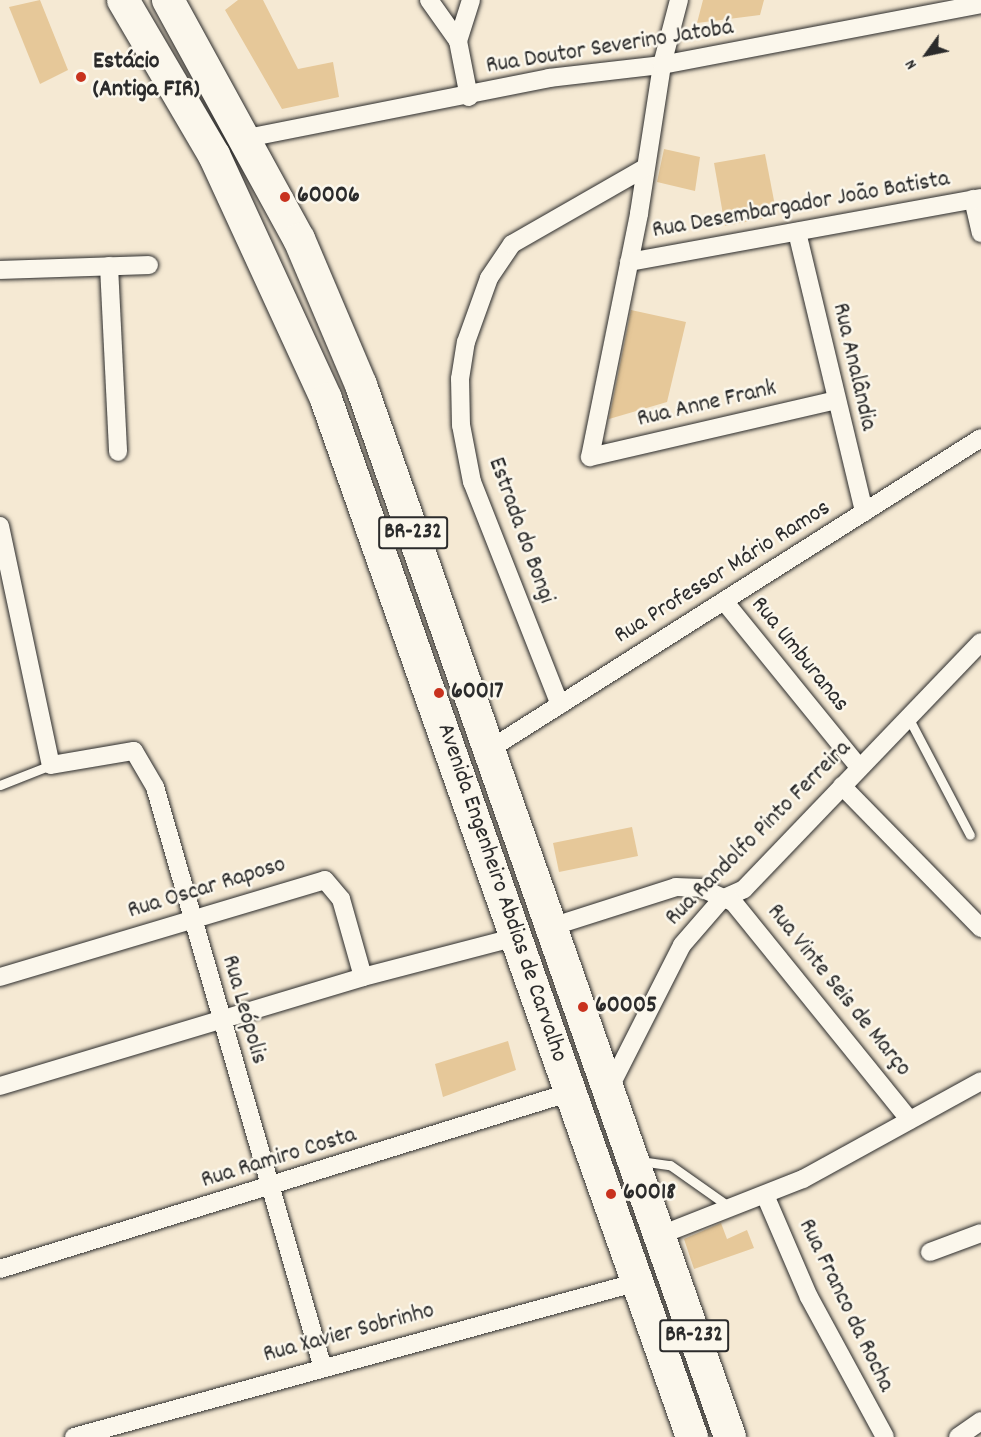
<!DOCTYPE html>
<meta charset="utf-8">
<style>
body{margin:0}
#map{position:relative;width:981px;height:1437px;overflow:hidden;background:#f5e9d3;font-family:Dekko,sans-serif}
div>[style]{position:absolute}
.building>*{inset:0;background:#e6c899}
.roads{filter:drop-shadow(0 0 2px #2b2b2b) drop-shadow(0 0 2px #2b2b2b)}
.service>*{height:9px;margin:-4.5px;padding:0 4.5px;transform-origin:4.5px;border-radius:4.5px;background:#fbf7ec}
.minor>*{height:18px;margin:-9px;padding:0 9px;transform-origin:9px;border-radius:9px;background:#fbf7ec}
.trunk>*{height:32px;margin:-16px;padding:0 16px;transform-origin:16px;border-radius:16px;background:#fbf7ec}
.dots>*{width:16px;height:16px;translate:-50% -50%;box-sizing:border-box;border:3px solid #fbf7ec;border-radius:50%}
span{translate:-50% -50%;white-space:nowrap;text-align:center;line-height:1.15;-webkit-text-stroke:5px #fbf7ec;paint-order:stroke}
.shield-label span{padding:2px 4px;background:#fbf7ec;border:2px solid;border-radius:4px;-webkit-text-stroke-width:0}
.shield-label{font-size:22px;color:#2b2b2b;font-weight:700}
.street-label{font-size:24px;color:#2b2b2b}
.poi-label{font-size:24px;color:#2b2b2b;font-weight:700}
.left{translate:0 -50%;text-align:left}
.north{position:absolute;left:897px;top:24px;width:60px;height:60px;-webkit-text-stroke:4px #fbf7ec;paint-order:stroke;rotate:237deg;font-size:16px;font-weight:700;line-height:24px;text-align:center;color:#2b2b2b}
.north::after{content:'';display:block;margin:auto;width:21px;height:27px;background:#2b2b2b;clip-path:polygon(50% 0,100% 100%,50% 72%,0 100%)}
</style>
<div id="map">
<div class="building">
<i style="clip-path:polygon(40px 0,68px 70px,40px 84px,9px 7px)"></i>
<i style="clip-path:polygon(238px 0,263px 0,298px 69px,333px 62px,339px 97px,282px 109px,225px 10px)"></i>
<i style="clip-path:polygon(703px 0,764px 0,760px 15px,697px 23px)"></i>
<i style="clip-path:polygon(664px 149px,700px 157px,695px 191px,657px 182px)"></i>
<i style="clip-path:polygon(765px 154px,777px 216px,725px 226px,714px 163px)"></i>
<i style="clip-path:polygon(631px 310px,686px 322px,667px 402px,609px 419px)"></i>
<i style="clip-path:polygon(632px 827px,638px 856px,559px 872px,553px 843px)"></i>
<i style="clip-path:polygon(508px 1041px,516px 1070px,443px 1097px,435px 1064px)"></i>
<i style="clip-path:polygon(721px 1223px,727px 1239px,747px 1230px,754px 1248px,694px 1269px,684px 1239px)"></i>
</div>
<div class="roads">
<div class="service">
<i style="left:908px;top:717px;width:133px;rotate:62.3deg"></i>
<i style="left:0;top:785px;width:55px;rotate:-21.4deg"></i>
<i style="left:640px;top:1161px;width:30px;rotate:8deg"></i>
<i style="left:670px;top:1165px;width:75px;rotate:35.2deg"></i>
</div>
<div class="minor">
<i style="left:429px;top:0;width:50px;rotate:54.7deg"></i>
<i style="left:458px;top:41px;width:57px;rotate:78.9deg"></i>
<i style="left:679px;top:0;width:67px;rotate:104.7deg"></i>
<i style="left:662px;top:65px;width:151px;rotate:98.8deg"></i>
<i style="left:639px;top:214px;width:248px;rotate:101.4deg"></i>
<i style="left:590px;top:457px;width:253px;rotate:-13deg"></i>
<i style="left:458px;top:41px;width:43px;rotate:-72.4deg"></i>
<i style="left:247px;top:138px;width:308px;rotate:-11.2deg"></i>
<i style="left:549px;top:78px;width:114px;rotate:-6.6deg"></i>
<i style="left:662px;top:65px;width:325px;rotate:-10.8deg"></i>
<i style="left:973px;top:199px;width:35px;rotate:77deg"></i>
<i style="left:797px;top:232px;width:288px;rotate:76.5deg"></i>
<i style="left:629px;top:262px;width:358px;rotate:-10.3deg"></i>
<i style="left:109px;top:266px;width:186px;rotate:87.2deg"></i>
<i style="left:0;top:270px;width:149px;rotate:-1.9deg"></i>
<i style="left:0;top:526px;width:244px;rotate:78deg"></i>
<i style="left:51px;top:765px;width:84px;rotate:-9.6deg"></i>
<i style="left:134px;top:751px;width:42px;rotate:59.7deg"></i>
<i style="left:155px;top:787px;width:602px;rotate:73.88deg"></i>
<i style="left:724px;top:601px;width:214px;rotate:50.9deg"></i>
<i style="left:560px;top:705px;width:240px;rotate:-111.5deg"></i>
<i style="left:472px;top:482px;width:58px;rotate:-100.9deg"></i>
<i style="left:461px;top:425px;width:46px;rotate:-91.2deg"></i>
<i style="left:460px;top:379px;width:37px;rotate:-81deg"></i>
<i style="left:466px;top:342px;width:68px;rotate:-70.2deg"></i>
<i style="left:489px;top:278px;width:41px;rotate:-55.9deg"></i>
<i style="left:512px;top:244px;width:151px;rotate:-29.8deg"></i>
<i style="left:490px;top:749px;width:581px;rotate:-32.35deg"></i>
<i style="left:842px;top:786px;width:199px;rotate:45.6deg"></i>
<i style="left:551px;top:927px;width:131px;rotate:-17.7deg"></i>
<i style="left:676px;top:887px;width:25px;rotate:2deg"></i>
<i style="left:701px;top:888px;width:36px;rotate:24deg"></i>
<i style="left:734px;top:903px;width:279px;rotate:51deg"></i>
<i style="left:0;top:977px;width:339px;rotate:-16.6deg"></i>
<i style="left:325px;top:880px;width:25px;rotate:50deg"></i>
<i style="left:341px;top:899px;width:81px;rotate:74.2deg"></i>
<i style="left:0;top:1086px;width:379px;rotate:-16.7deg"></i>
<i style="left:363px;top:977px;width:159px;rotate:-14.6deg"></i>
<i style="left:610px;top:1087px;width:159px;rotate:-63.1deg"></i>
<i style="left:682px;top:945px;width:61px;rotate:-49deg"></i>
<i style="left:722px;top:899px;width:24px;rotate:-24deg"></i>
<i style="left:744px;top:889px;width:342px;rotate:-46.2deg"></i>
<i style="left:765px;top:1195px;width:111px;rotate:66.7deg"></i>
<i style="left:809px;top:1297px;width:159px;rotate:61.5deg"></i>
<i style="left:658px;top:1236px;width:156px;rotate:-21.5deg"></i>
<i style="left:803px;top:1179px;width:203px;rotate:-28.8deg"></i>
<i style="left:930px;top:1252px;width:54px;rotate:-20.4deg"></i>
<i style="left:0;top:1269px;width:598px;rotate:-17.22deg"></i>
<i style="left:74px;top:1437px;width:585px;rotate:-15.37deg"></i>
<i style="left:958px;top:1437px;width:28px;rotate:-35deg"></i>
</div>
<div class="trunk">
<i style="left:123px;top:0;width:180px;rotate:59.6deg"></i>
<i style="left:214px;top:155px;width:268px;rotate:65.3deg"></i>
<i style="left:326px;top:399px;width:1101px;rotate:70.58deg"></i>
<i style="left:168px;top:0;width:273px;rotate:61.3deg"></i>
<i style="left:299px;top:239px;width:159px;rotate:67deg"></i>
<i style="left:361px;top:385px;width:1115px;rotate:70.67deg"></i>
</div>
</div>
<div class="dots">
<i style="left:81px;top:77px;background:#c8321e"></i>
<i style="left:285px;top:197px;background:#c8321e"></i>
<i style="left:439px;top:693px;background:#c8321e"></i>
<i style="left:583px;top:1007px;background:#c8321e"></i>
<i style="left:611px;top:1194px;background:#c8321e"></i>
</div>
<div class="shield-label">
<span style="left:413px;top:533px">BR-232</span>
<span style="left:694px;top:1336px">BR-232</span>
</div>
<div class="street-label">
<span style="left:610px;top:48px;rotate:-9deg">Rua Doutor Severino Jatobá</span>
<span style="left:801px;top:206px;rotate:-10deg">Rua Desembargador João Batista</span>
<span style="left:853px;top:367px;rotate:77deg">Rua Analândia</span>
<span style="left:707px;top:405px;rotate:-13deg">Rua Anne Frank</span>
<span style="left:520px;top:531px;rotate:70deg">Estrada do Bongi</span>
<span style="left:723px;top:573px;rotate:-32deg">Rua Professor Mário Ramos</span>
<span style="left:799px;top:655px;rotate:51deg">Rua Umburanas</span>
<span style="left:759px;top:834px;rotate:-45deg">Rua Randolfo Pinto Ferreira</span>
<span style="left:207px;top:889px;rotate:-17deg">Rua Oscar Raposo</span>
<span style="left:501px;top:893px;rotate:71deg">Avenida Engenheiro Abdias de Carvalho</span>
<span style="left:838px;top:991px;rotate:51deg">Rua Vinte Seis de Março</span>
<span style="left:243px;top:1010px;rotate:74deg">Rua Leópolis</span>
<span style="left:279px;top:1159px;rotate:-17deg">Rua Ramiro Costa</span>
<span style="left:845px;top:1306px;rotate:64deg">Rua Franco da Rocha</span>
<span style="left:349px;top:1334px;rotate:-15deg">Rua Xavier Sobrinho</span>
</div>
<div class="poi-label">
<span class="left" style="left:93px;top:77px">Estácio<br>(Antiga FIR)</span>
<span class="left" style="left:297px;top:197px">60006</span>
<span class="left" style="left:451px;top:693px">60017</span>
<span class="left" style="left:595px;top:1007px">60005</span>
<span class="left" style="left:623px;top:1194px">60018</span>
</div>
<div class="north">N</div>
</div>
